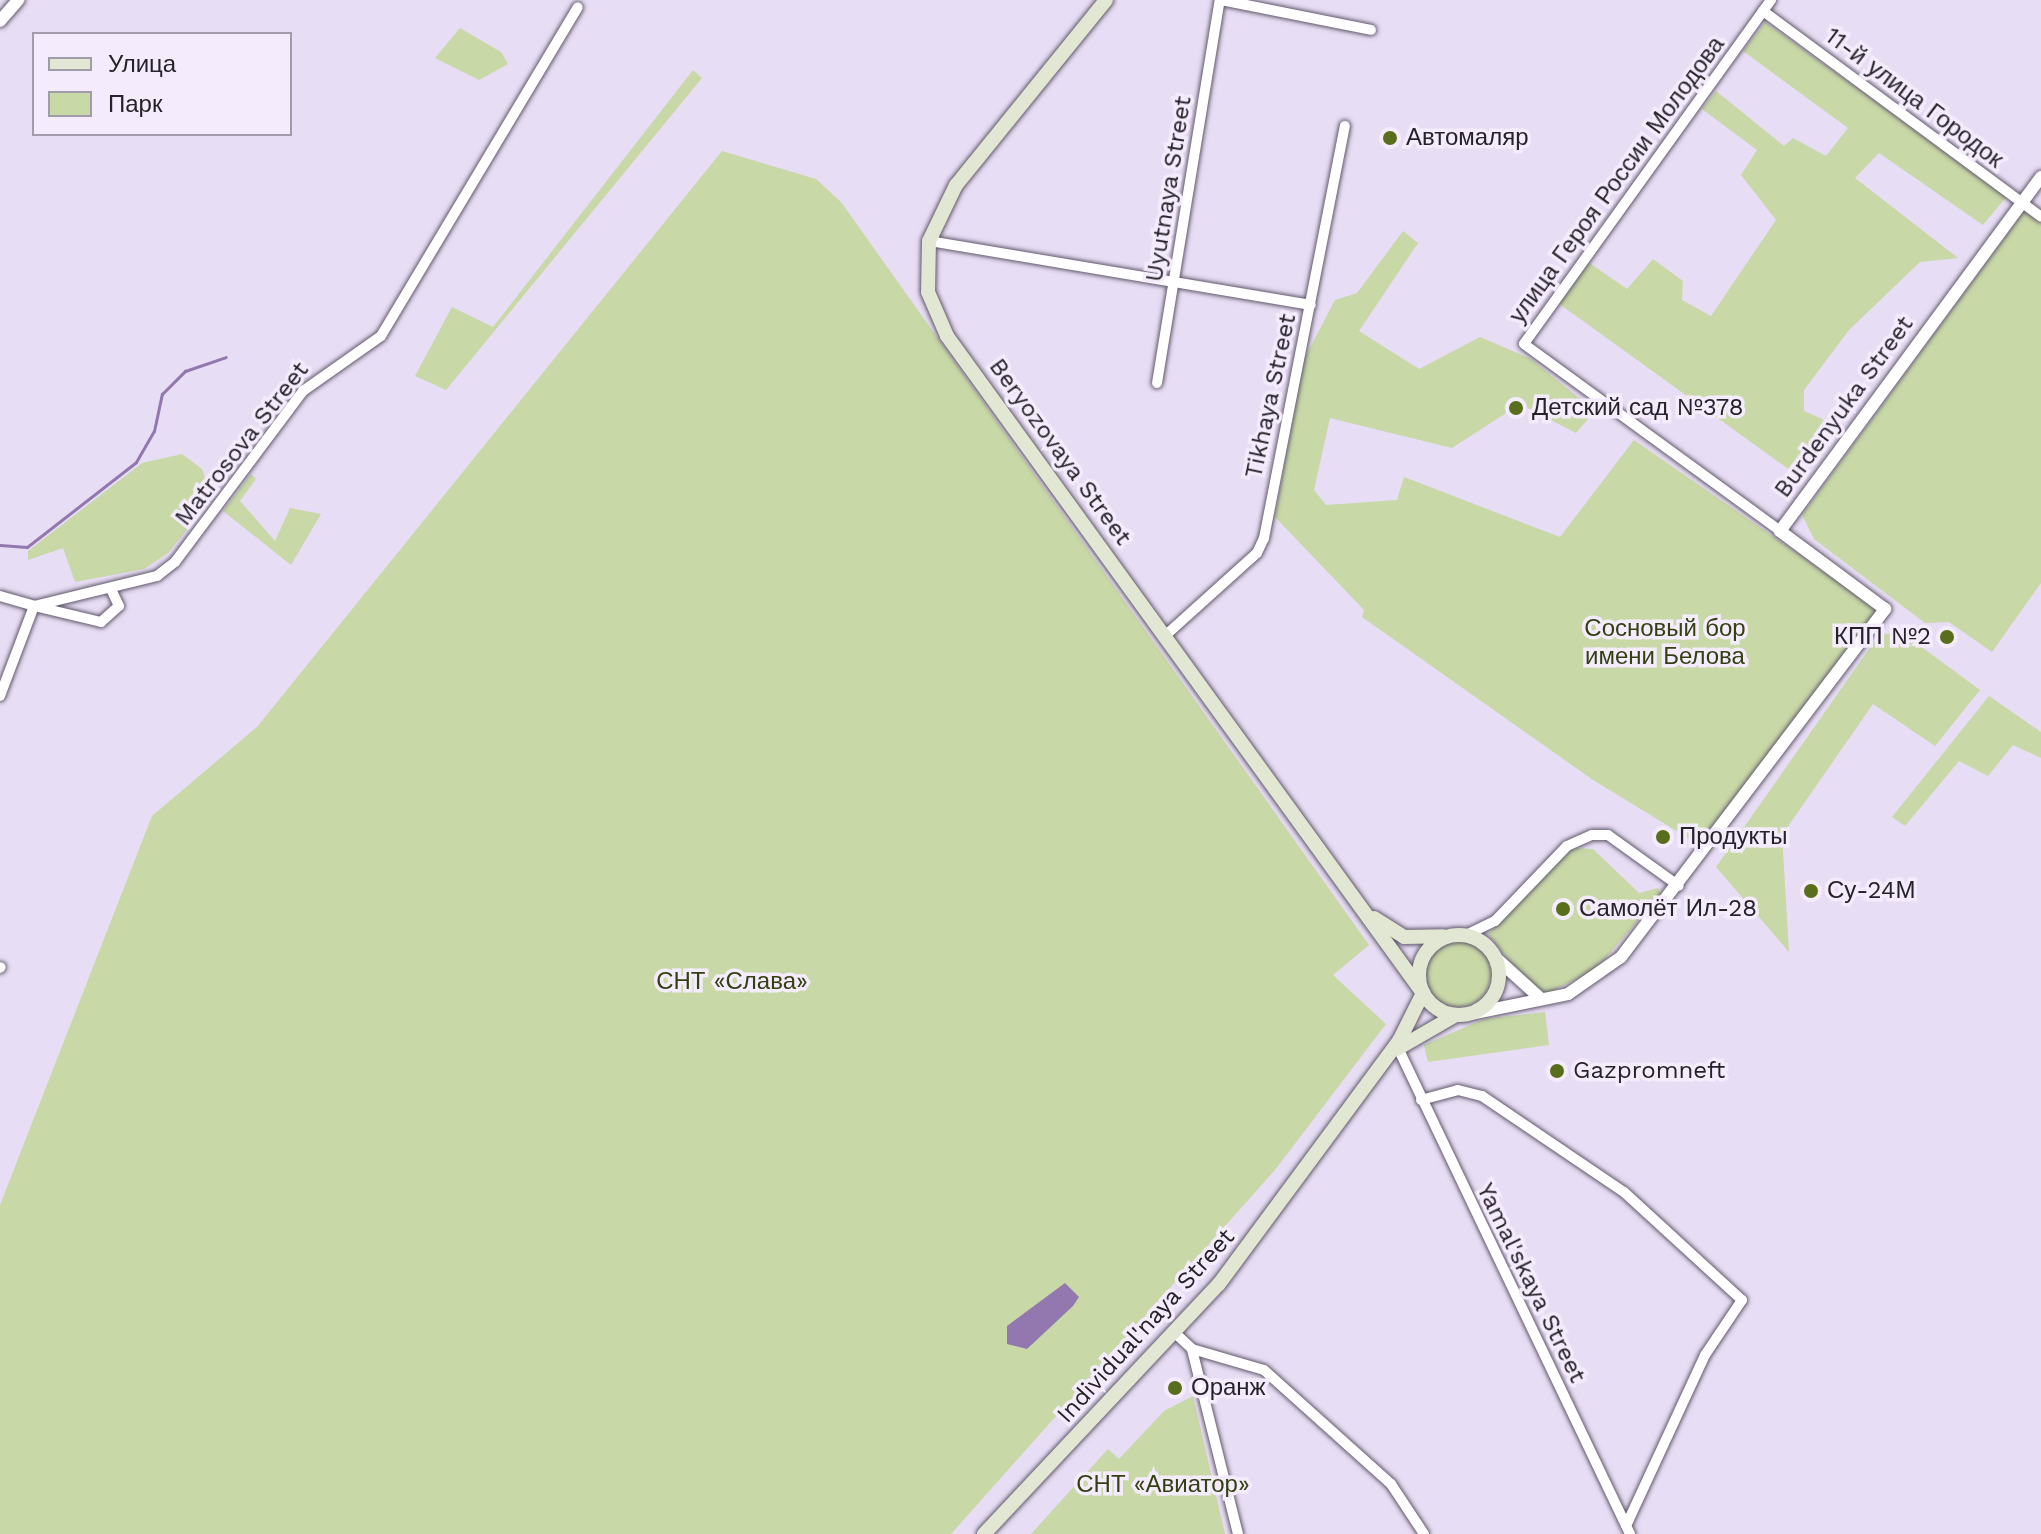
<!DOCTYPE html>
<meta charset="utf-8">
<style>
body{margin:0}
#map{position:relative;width:2041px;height:1534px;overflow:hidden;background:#e7ddf4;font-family:"Work Sans",sans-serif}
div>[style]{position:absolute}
.green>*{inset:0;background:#c8d8a7}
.round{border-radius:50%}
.water>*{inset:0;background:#9278af}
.stream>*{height:3px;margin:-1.5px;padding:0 1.5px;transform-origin:1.5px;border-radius:1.5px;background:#9278af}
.roads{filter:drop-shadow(0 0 2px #62596c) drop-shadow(0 0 2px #62596c)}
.minor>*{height:10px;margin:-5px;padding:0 5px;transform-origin:5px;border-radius:5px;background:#fff}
.tertiary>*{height:12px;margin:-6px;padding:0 6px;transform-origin:6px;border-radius:6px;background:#fff}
.secondary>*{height:14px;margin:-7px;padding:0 7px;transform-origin:7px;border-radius:7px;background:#e1e7d2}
.secondary>.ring{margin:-7px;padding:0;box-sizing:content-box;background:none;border:14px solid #e1e7d2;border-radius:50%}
.dots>*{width:22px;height:22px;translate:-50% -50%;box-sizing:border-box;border:4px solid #f4ecfd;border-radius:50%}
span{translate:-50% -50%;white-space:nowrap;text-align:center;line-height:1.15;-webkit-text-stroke:7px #f4ecfd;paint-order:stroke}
.street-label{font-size:24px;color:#26222a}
.poi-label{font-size:24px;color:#26222a}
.left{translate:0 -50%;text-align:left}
.right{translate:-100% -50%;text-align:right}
.park-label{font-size:24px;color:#344012}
.legend{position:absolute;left:32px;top:32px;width:260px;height:104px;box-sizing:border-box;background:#f4ecfd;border:2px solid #a29ba9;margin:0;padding:10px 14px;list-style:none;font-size:24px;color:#26222a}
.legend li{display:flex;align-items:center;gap:16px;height:40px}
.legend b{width:40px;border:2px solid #a29ba9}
</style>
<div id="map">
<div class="green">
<i style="clip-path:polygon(1765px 22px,2007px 196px,1983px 225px,1879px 153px,1855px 178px,1958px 258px,1920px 262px,1849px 330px,1804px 390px,1804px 411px,1836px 425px,1798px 476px,1558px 303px,1588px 262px,1627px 289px,1653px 259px,1683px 281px,1682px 300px,1711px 316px,1776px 220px,1741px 175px,1757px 150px,1702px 109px,1716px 91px,1784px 146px,1793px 138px,1826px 156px,1848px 128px,1743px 51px)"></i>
<i style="clip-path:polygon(460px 28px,501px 52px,508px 64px,479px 80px,435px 58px)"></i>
<i style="clip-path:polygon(693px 70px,702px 78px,446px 390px,415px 376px,452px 307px,493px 327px)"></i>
<i style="clip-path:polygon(722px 151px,816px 179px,841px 202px,1369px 945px,1333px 975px,1386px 1024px,1275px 1170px,951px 1534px,0 1534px,0 1205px,152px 816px,257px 727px)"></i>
<i style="clip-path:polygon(2024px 211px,2041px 223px,2041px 583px,1992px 652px,1949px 622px,1925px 623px,1814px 539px,1802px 515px)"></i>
<i style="clip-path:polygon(1403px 231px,1418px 243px,1359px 331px,1419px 369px,1480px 337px,1531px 359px,1595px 411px,1576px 433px,1520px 404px,1452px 448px,1330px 418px,1314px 490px,1326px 505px,1397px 500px,1404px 477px,1560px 537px,1634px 440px,1878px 609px,1703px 847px,1593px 780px,1362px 617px,1364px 610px,1275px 517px,1303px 361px,1335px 300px,1357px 293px)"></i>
<i style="clip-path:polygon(182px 454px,202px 469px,212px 499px,168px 553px,144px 569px,75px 582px,63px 548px,28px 560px,28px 551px,142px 463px)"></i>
<i style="clip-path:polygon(251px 474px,256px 479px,240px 501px,275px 541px,290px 508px,321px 514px,291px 565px,223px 511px)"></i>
<i style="clip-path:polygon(1901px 632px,1980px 690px,1935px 746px,1873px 704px,1782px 835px,1789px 952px,1716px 867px,1879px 635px)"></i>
<i style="clip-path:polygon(1989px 696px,2041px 732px,2041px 758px,2013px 745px,1988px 776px,1959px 761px,1905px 826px,1892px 817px)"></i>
<i style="clip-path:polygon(1573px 848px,1593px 849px,1639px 893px,1658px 888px,1661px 894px,1597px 968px,1549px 993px,1532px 990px,1488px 934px)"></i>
<i class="round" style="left:1425px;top:941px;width:66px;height:66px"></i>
<i style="clip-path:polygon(1545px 1012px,1549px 1045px,1428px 1062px,1424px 1045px,1484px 1019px)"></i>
<i style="clip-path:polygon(1193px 1396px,1225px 1534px,1031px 1534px,1108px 1449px,1119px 1459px,1164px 1411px)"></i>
</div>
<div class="water">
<i style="clip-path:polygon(1065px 1283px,1079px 1297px,1073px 1306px,1027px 1349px,1007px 1344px,1007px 1326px)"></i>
</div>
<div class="stream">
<i style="left:0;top:545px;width:27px;rotate:4deg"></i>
<i style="left:27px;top:547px;width:138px;rotate:-37.9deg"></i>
<i style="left:136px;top:462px;width:36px;rotate:-60deg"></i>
<i style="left:154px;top:431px;width:38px;rotate:-78deg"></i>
<i style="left:162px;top:394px;width:33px;rotate:-45deg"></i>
<i style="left:185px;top:371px;width:43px;rotate:-18.9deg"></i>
</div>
<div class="roads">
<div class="minor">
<i style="left:1221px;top:0;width:153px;rotate:11.3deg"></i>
<i style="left:1771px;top:0;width:423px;rotate:125.7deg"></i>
<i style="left:1524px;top:344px;width:317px;rotate:36.1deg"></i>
<i style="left:1763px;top:11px;width:346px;rotate:36.5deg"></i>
<i style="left:929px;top:241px;width:387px;rotate:9.5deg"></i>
<i style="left:1157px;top:383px;width:388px;rotate:-80.7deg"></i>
<i style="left:0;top:596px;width:35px;rotate:16deg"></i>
<i style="left:34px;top:606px;width:127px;rotate:-13.7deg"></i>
<i style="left:157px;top:576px;width:23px;rotate:-38deg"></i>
<i style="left:175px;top:562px;width:214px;rotate:-53.2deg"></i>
<i style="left:303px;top:391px;width:95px;rotate:-35.2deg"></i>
<i style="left:381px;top:336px;width:383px;rotate:-59.1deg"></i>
<i style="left:1167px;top:634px;width:121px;rotate:-42deg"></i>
<i style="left:1257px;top:553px;width:17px;rotate:-65deg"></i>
<i style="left:1264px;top:538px;width:420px;rotate:-78.9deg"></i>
<i style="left:0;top:696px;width:96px;rotate:-69.3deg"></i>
<i style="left:34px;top:606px;width:69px;rotate:13.4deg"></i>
<i style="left:101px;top:622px;width:24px;rotate:-42deg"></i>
<i style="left:119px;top:606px;width:19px;rotate:-115deg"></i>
<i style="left:1466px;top:935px;width:32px;rotate:-26deg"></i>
<i style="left:1495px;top:921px;width:104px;rotate:-46.2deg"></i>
<i style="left:1567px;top:846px;width:27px;rotate:-24deg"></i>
<i style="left:1592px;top:835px;width:16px"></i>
<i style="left:1608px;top:835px;width:87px;rotate:35.7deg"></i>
<i style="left:0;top:968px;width:1px;rotate:-45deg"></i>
<i style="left:1398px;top:1048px;width:539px;rotate:64.48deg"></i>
<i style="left:1421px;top:1100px;width:38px;rotate:-15deg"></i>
<i style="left:1458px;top:1090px;width:25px;rotate:14deg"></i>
<i style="left:1482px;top:1096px;width:171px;rotate:34.1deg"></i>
<i style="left:1624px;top:1192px;width:160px;rotate:42.5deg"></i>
<i style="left:1742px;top:1300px;width:66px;rotate:123.9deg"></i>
<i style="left:1705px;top:1355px;width:188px;rotate:114.8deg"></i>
<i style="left:1175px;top:1333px;width:23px;rotate:43deg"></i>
<i style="left:1238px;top:1534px;width:191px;rotate:-104deg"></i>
<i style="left:1192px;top:1349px;width:75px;rotate:16.3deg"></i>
<i style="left:1264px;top:1370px;width:171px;rotate:41.9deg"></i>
<i style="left:1391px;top:1484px;width:60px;rotate:56.6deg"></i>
</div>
<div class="tertiary">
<i style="left:0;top:21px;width:28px;rotate:-49deg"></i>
<i style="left:1496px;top:958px;width:61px;rotate:42.3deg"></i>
<i style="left:1470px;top:1014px;width:100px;rotate:-11.5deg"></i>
<i style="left:1568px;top:994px;width:65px;rotate:-34.9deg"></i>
<i style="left:1621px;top:957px;width:437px;rotate:-52.8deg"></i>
<i style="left:1885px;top:609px;width:131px;rotate:-143.4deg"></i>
<i style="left:1780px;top:531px;width:440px;rotate:-53.6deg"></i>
</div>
<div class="secondary">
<i style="left:1106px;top:0;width:238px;rotate:129deg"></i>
<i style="left:956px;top:185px;width:62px;rotate:115.7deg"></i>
<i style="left:929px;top:241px;width:51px;rotate:91.1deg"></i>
<i style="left:928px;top:292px;width:48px;rotate:66.6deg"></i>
<i style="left:947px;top:336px;width:811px;rotate:54.08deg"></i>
<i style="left:1374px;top:918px;width:36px;rotate:32deg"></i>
<i style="left:1404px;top:937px;width:39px;rotate:-1deg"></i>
<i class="ring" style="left:1419px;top:935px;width:66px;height:66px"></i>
<i style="left:1397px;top:1049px;width:68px;rotate:-30deg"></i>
<i style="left:984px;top:1534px;width:343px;rotate:-46.8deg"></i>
<i style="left:1219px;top:1284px;width:302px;rotate:-53.5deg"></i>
<i style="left:1399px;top:1041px;width:54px;rotate:-63.4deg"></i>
</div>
</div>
<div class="dots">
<i style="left:1390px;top:138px;background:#596e1c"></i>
<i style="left:1516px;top:408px;background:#596e1c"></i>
<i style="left:1947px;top:637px;background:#596e1c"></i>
<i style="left:1663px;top:837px;background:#596e1c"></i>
<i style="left:1811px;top:891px;background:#596e1c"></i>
<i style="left:1563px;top:909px;background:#596e1c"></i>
<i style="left:1557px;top:1071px;background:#596e1c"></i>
<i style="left:1175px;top:1388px;background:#596e1c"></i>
</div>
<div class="street-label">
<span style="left:1914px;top:98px;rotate:37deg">11-й улица Городок</span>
<span style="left:1617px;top:180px;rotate:-54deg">улица Героя России Молодова</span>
<span style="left:1169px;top:189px;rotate:-81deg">Uyutnaya Street</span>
<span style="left:1271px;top:396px;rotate:-78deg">Tikhaya Street</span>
<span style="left:1844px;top:407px;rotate:-54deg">Burdenyuka Street</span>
<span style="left:242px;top:444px;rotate:-52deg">Matrosova Street</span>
<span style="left:1060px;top:452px;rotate:54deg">Beryozovaya Street</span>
<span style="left:1531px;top:1283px;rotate:64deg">Yamal'skaya Street</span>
<span style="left:1146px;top:1326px;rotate:-48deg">Individual'naya Street</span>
</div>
<div class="poi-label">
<span class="left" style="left:1406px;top:138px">Автомаляр</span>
<span class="left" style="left:1532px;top:408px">Детский сад №378</span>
<span class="right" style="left:1931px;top:637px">КПП №2</span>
<span class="left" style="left:1679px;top:837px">Продукты</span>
<span class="left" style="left:1827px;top:891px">Су-24М</span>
<span class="left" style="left:1579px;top:909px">Самолёт Ил-28</span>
<span class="left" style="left:1573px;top:1071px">Gazpromneft</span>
<span class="left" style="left:1191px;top:1388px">Оранж</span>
</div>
<div class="park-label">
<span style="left:1665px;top:643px">Сосновый бор<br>имени Белова</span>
<span style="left:732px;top:982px">СНТ «Слава»</span>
<span style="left:1163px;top:1485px">СНТ «Авиатор»</span>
</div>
<ul class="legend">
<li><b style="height:10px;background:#e1e7d2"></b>Улица</li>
<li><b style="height:22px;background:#c8d8a7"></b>Парк</li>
</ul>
</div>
